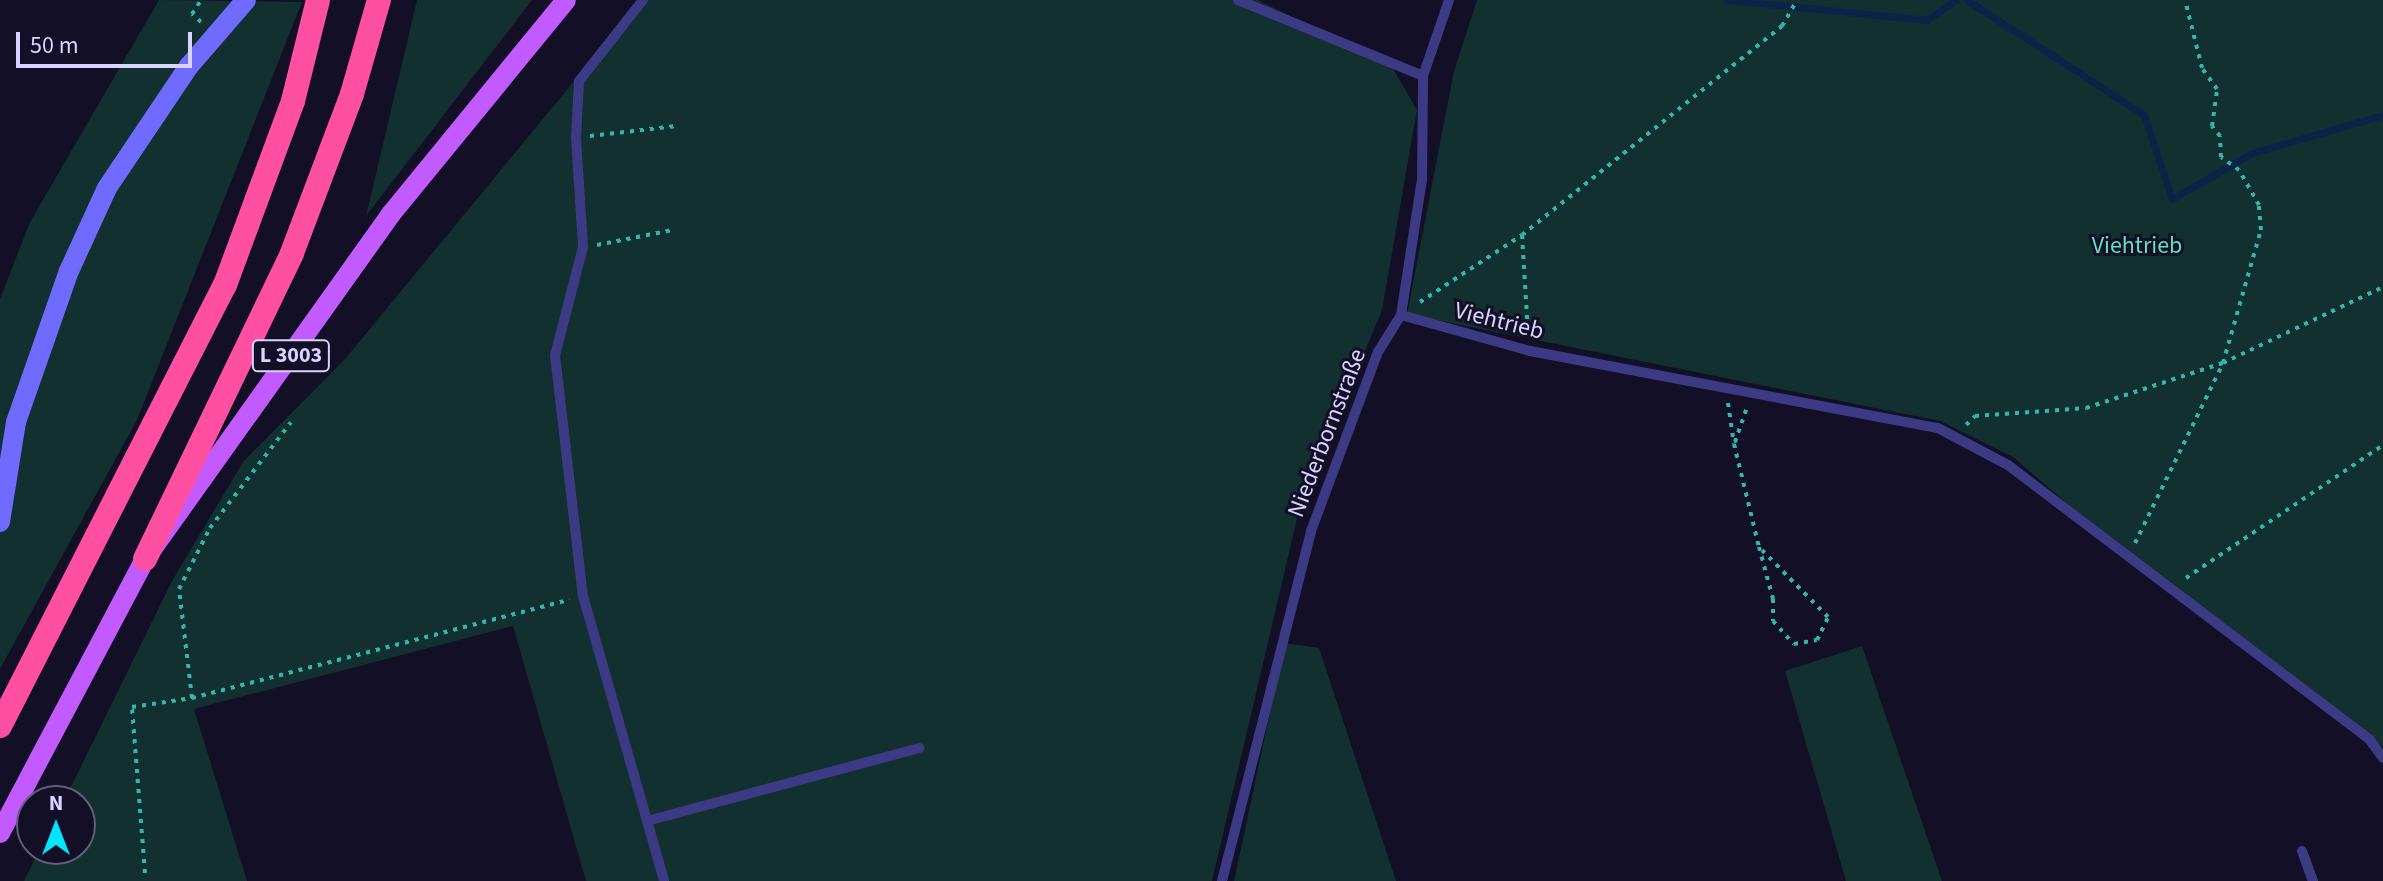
<!DOCTYPE html>
<meta charset="utf-8">
<style>
body{margin:0}
#map{position:relative;width:2383px;height:881px;overflow:hidden;background:#130f26;font-family:"Source Sans 3",sans-serif}
div>[style]{position:absolute}
.green>*{inset:0;background:#12302f}
.stream>*{height:7px;margin:-3.5px;padding:0 3.5px;transform-origin:3.5px;border-radius:3.5px;background:#0c2248}
.path>*{height:4px;margin-top:-2px;transform-origin:0;background:repeating-linear-gradient(90deg,#2fb8b0 0 4px,transparent 0 10px)}
.lane>*{height:10px;margin:-5px;padding:0 5px;transform-origin:5px;border-radius:5px;background:#3d3a85}
.secondary>*{height:20px;margin:-10px;padding:0 10px;transform-origin:10px;border-radius:10px;background:#6f6bff}
.primary>*{height:20px;margin:-10px;padding:0 10px;transform-origin:10px;border-radius:10px;background:#c25bff}
.highway>*{height:24px;margin:-12px;padding:0 12px;transform-origin:12px;border-radius:12px;background:#ff4fa3}
span{translate:-50% -50%;white-space:nowrap;text-align:center;line-height:1.15;-webkit-text-stroke:6px #130f26;paint-order:stroke}
.shield-label span{padding:2px 6px;background:#130f26;border:2px solid;border-radius:6px;-webkit-text-stroke-width:0}
.shield-label{font-size:22px;color:#d9d4ff;font-weight:700}
.park-label{font-size:24px;color:#5fe0c0}
.street-label{font-size:24px;color:#d9d4ff}
.north{position:absolute;left:16px;top:785px;width:80px;height:80px;box-sizing:border-box;background:#130f26;border:2px solid #625e7d;border-radius:50%;rotate:0deg;font-size:22px;font-weight:700;line-height:32px;text-align:center;color:#d9d4ff}
.north::after{content:'';display:block;margin:auto;width:28px;height:36px;background:#00e5ff;clip-path:polygon(50% 0,100% 100%,50% 72%,0 100%)}
.scale{position:absolute;left:16px;top:32px;width:176px;height:36px;box-sizing:border-box;border:4px solid #d9d4ff;border-top:0;padding-left:10px;font-size:24px;line-height:28px;white-space:nowrap;color:#d9d4ff;-webkit-text-stroke:6px #130f26;paint-order:stroke}
</style>
<div id="map">
<div class="green">
<i style="clip-path:polygon(159px 0,302px 2px,137px 420px,0 669px,0 299px,30px 222px)"></i>
<i style="clip-path:polygon(417px 0,532px 0,366px 216px)"></i>
<i style="clip-path:polygon(641px 0,1258px 0,1392px 67px,1417px 110px,1382px 310px,1299px 510px,1212px 881px,586px 881px,513px 626px,194px 709px,247px 881px,24px 881px,40px 849px,80px 849px,80px 801px,64px 801px,172px 581px,243px 462px,345px 359px)"></i>
<i style="clip-path:polygon(1477px 0,2383px 0,2383px 747px,2128px 556px,2013px 457px,1940px 421px,1407px 314px,1454px 71px)"></i>
<i style="clip-path:polygon(1285px 643px,1319px 648px,1396px 881px,1234px 881px)"></i>
<i style="clip-path:polygon(1862px 646px,1942px 881px,1846px 881px,1785px 671px)"></i>
</div>
<div class="stream">
<i style="left:1727px;top:0;width:201px;rotate:5.7deg"></i>
<i style="left:1927px;top:20px;width:35px;rotate:-35deg"></i>
<i style="left:1967px;top:0;width:211px;rotate:33deg"></i>
<i style="left:2144px;top:115px;width:89px;rotate:71.6deg"></i>
<i style="left:2172px;top:199px;width:92px;rotate:-29.9deg"></i>
<i style="left:2252px;top:153px;width:136px;rotate:-16.2deg"></i>
</div>
<div class="path">
<i style="left:201px;top:22px;width:12px;rotate:-138deg"></i>
<i style="left:192px;top:14px;width:17px;rotate:-57deg"></i>
<i style="left:590px;top:136px;width:87px;rotate:-6.6deg"></i>
<i style="left:1522px;top:235px;width:98px;rotate:86.5deg"></i>
<i style="left:597px;top:245px;width:77px;rotate:-11.2deg"></i>
<i style="left:1420px;top:302px;width:122px;rotate:-33.3deg"></i>
<i style="left:1522px;top:235px;width:334px;rotate:-38.8deg"></i>
<i style="left:1782px;top:26px;width:30px;rotate:-60deg"></i>
<i style="left:1728px;top:403px;width:41px;rotate:81.7deg"></i>
<i style="left:1734px;top:444px;width:106px;rotate:76.4deg"></i>
<i style="left:1759px;top:547px;width:54px;rotate:74.9deg"></i>
<i style="left:1773px;top:599px;width:22px;rotate:90deg"></i>
<i style="left:1773px;top:621px;width:31px;rotate:48deg"></i>
<i style="left:1794px;top:644px;width:23px;rotate:-10deg"></i>
<i style="left:1817px;top:640px;width:25px;rotate:-64deg"></i>
<i style="left:1828px;top:617px;width:98px;rotate:-134.6deg"></i>
<i style="left:1966px;top:425px;width:13px;rotate:-45deg"></i>
<i style="left:1975px;top:416px;width:111px;rotate:-4.1deg"></i>
<i style="left:2086px;top:408px;width:144px;rotate:-18.2deg"></i>
<i style="left:2223px;top:363px;width:138px;rotate:-74.1deg"></i>
<i style="left:2261px;top:230px;width:25px;rotate:-95deg"></i>
<i style="left:2259px;top:205px;width:40px;rotate:-119.7deg"></i>
<i style="left:2239px;top:170px;width:22px;rotate:-144deg"></i>
<i style="left:2221px;top:157px;width:21px;rotate:-93deg"></i>
<i style="left:2220px;top:136px;width:13px;rotate:-129deg"></i>
<i style="left:2212px;top:126px;width:37px;rotate:-82deg"></i>
<i style="left:2217px;top:89px;width:26px;rotate:-126deg"></i>
<i style="left:2202px;top:68px;width:70px;rotate:-104deg"></i>
<i style="left:1735px;top:442px;width:36px;rotate:-71deg"></i>
<i style="left:2135px;top:543px;width:200px;rotate:-63.9deg"></i>
<i style="left:2223px;top:363px;width:177px;rotate:-25.4deg"></i>
<i style="left:2186px;top:578px;width:238px;rotate:-34deg"></i>
<i style="left:192px;top:698px;width:110px;rotate:-96.8deg"></i>
<i style="left:179px;top:589px;width:68px;rotate:-63.1deg"></i>
<i style="left:210px;top:528px;width:133px;rotate:-52.6deg"></i>
<i style="left:145px;top:873px;width:167px;rotate:-94.5deg"></i>
<i style="left:132px;top:707px;width:61px;rotate:-8.5deg"></i>
<i style="left:192px;top:698px;width:390px;rotate:-14.6deg"></i>
</div>
<div class="lane">
<i style="left:643px;top:0;width:103px;rotate:128.3deg"></i>
<i style="left:579px;top:81px;width:57px;rotate:93deg"></i>
<i style="left:576px;top:138px;width:109px;rotate:86.3deg"></i>
<i style="left:583px;top:247px;width:112px;rotate:104.5deg"></i>
<i style="left:555px;top:355px;width:243px;rotate:83.4deg"></i>
<i style="left:583px;top:596px;width:296px;rotate:74.1deg"></i>
<i style="left:1238px;top:0;width:200px;rotate:22.3deg"></i>
<i style="left:1401px;top:315px;width:134px;rotate:15.6deg"></i>
<i style="left:1530px;top:351px;width:415px;rotate:10.7deg"></i>
<i style="left:1938px;top:428px;width:79px;rotate:27.9deg"></i>
<i style="left:2008px;top:465px;width:455px;rotate:37.2deg"></i>
<i style="left:2370px;top:740px;width:22px;rotate:54deg"></i>
<i style="left:647px;top:821px;width:282px;rotate:-15deg"></i>
<i style="left:2302px;top:851px;width:32px;rotate:70deg"></i>
<i style="left:1222px;top:881px;width:361px;rotate:-75.7deg"></i>
<i style="left:1311px;top:531px;width:191px;rotate:-69.5deg"></i>
<i style="left:1378px;top:352px;width:44px;rotate:-58.1deg"></i>
<i style="left:1401px;top:315px;width:137px;rotate:-81.2deg"></i>
<i style="left:1422px;top:180px;width:104px;rotate:-89.4deg"></i>
<i style="left:1423px;top:76px;width:80px;rotate:-71.1deg"></i>
</div>
<div class="secondary">
<i style="left:0;top:522px;width:101px;rotate:-80.9deg"></i>
<i style="left:16px;top:422px;width:160px;rotate:-70.7deg"></i>
<i style="left:69px;top:271px;width:91px;rotate:-65.4deg"></i>
<i style="left:107px;top:188px;width:147px;rotate:-56.1deg"></i>
<i style="left:189px;top:66px;width:87px;rotate:-49.2deg"></i>
</div>
<div class="primary">
<i style="left:0;top:833px;width:310px;rotate:-62.1deg"></i>
<i style="left:145px;top:559px;width:424px;rotate:-54.5deg"></i>
<i style="left:391px;top:214px;width:276px;rotate:-50.7deg"></i>
</div>
<div class="highway">
<i style="left:145px;top:559px;width:339px;rotate:-64.3deg"></i>
<i style="left:292px;top:253px;width:170px;rotate:-69.3deg"></i>
<i style="left:352px;top:94px;width:98px;rotate:-74deg"></i>
<i style="left:0;top:726px;width:495px;rotate:-63deg"></i>
<i style="left:225px;top:285px;width:196px;rotate:-69.7deg"></i>
<i style="left:293px;top:101px;width:104px;rotate:-76.1deg"></i>
</div>
<div class="shield-label">
<span style="left:291px;top:356px">L 3003</span>
</div>
<div class="park-label">
<span style="left:2137px;top:246px">Viehtrieb</span>
</div>
<div class="street-label">
<span style="left:1499px;top:321px;rotate:14deg">Viehtrieb</span>
<span style="left:1327px;top:433px;rotate:-69deg">Niederbornstraße</span>
</div>
<div class="north">N</div>
<div class="scale">50 m</div>
</div>
